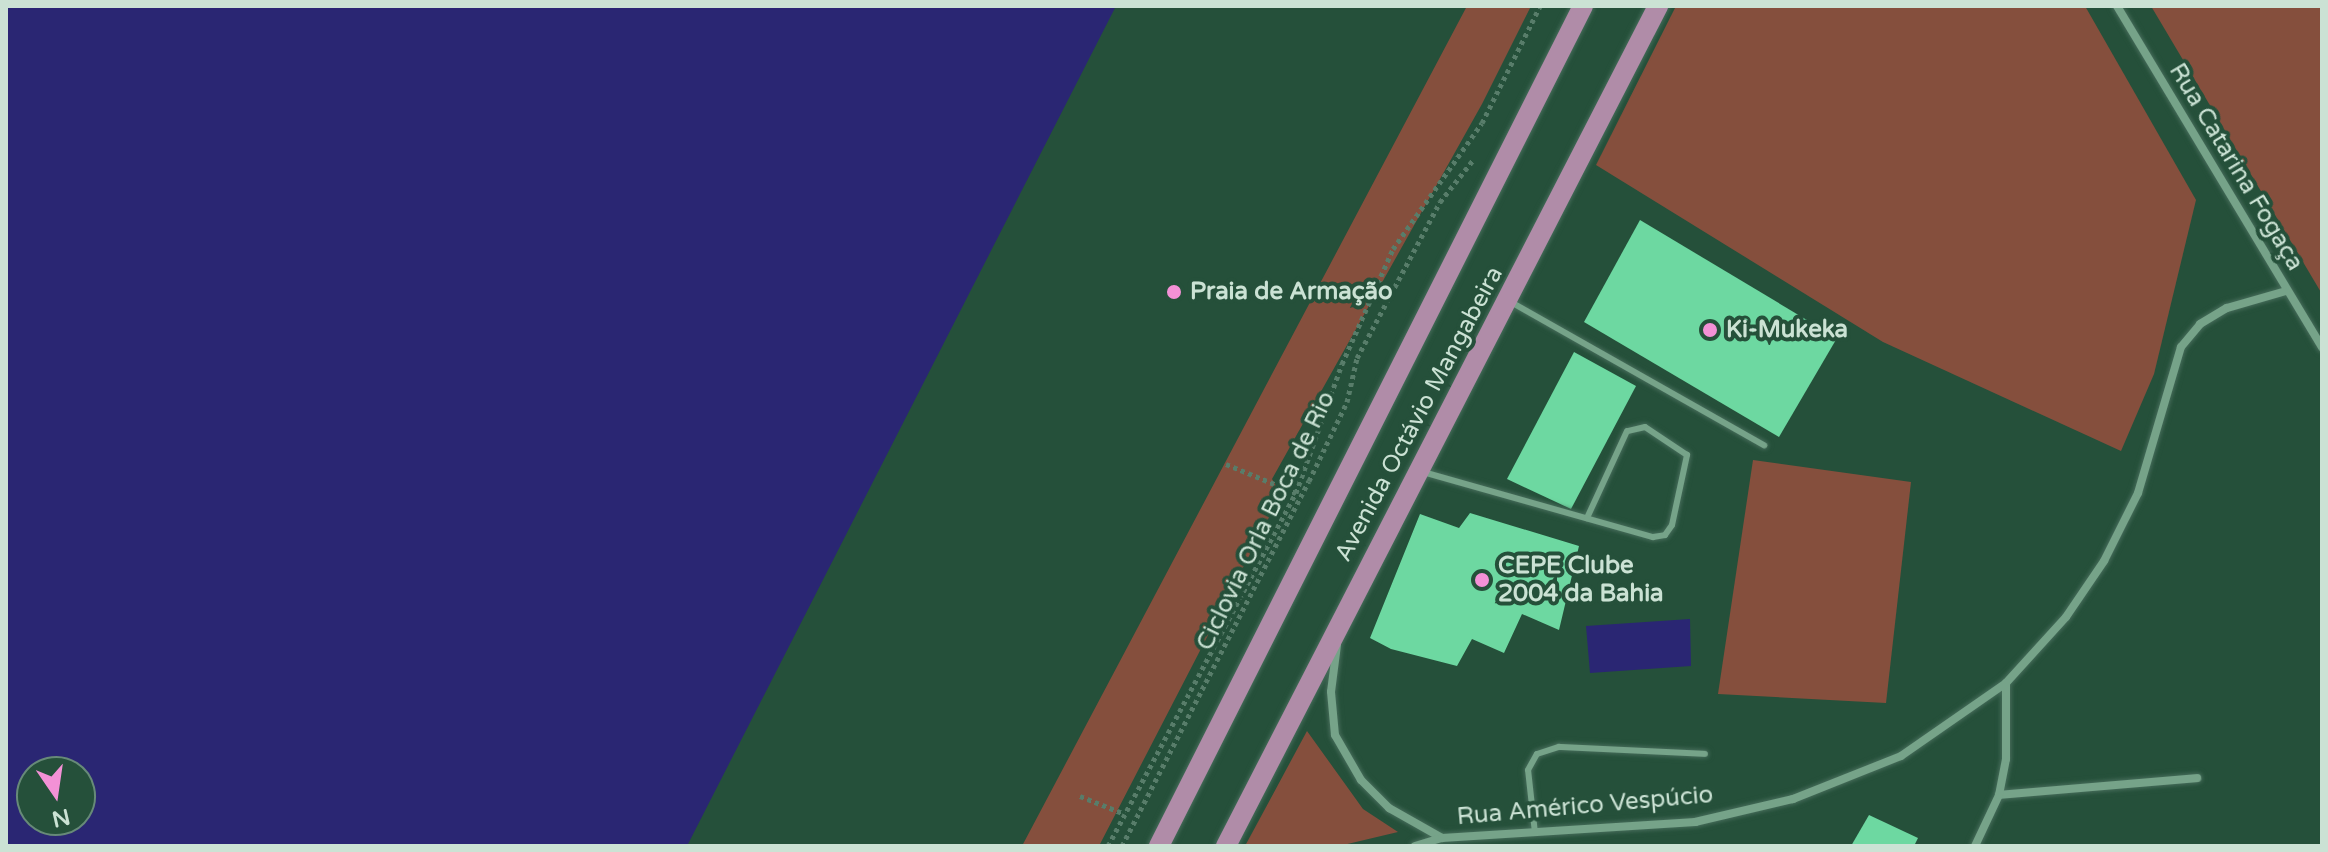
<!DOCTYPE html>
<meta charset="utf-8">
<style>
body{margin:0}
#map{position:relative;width:2328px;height:852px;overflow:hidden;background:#25503a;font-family:"Varela Round",sans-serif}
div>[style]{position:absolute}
.green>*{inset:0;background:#854f3d}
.water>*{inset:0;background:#2a2673}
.building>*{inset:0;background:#6dd8a1}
.path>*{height:5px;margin-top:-2.5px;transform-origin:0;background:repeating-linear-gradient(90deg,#587d6a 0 4px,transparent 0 8px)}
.roads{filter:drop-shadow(0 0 2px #466c5a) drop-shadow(0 0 2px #466c5a)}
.lane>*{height:6px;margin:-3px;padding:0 3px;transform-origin:3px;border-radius:3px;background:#76a389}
.street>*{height:8px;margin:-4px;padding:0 4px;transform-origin:4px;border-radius:4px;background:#76a389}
.primary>*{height:20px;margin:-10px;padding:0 10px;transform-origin:10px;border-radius:10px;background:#b08ca8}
.dots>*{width:22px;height:22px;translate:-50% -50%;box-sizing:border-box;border:4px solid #25503a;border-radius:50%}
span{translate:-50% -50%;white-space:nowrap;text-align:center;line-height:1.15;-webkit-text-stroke:8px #25503a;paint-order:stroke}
.street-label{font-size:24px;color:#cbe2d4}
.poi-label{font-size:24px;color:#cbe2d4;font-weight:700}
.left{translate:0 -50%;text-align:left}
.frame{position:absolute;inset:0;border:8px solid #cbe2d4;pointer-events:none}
.north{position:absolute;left:16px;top:756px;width:80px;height:80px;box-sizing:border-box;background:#25503a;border:2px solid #678a78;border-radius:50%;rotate:167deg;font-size:22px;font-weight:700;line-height:32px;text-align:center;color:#cbe2d4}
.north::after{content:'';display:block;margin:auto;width:28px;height:36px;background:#f391d6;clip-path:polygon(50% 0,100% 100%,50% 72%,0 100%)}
</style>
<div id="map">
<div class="green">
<i style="clip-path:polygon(1467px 6px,1531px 6px,1482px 104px,1272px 479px,1281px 494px,1099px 846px,1022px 846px)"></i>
<i style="clip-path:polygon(1676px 6px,2085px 6px,2196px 200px,2154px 374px,2121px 451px,1883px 342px,1596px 165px)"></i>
<i style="clip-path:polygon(2151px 6px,2322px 6px,2322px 294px)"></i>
<i style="clip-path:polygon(1753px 460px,1911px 482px,1886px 703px,1718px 694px)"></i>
<i style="clip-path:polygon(1307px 731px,1363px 809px,1398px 832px,1339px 846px,1245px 846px)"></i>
</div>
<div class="water">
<i style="clip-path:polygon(evenodd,6px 6px,1116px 6px,687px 846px,6px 846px,6px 6px,32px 772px,80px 772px,80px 820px,32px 820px,32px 772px)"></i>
<i style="clip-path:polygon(1690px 619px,1691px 666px,1590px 673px,1586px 626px)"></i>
</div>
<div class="building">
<i style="clip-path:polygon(1640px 220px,1837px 338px,1779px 437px,1584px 322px)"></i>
<i style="clip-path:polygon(1574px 352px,1636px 386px,1571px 509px,1507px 479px)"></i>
<i style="clip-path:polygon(1470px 513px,1579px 546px,1559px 630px,1522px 614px,1504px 653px,1472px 639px,1457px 666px,1391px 649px,1370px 638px,1420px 514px,1459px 528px)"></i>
<i style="clip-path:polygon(1869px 815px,1918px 838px,1914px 846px,1851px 846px)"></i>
</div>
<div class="path">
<i style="left:1226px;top:464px;width:76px;rotate:22.5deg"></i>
<i style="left:1080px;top:796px;width:48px;rotate:21.8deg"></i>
<i style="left:1108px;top:846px;width:400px;rotate:-62deg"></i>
<i style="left:1296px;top:493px;width:137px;rotate:-70.4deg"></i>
<i style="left:1342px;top:364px;width:126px;rotate:-66.1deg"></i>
<i style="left:1393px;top:249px;width:154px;rotate:-54.8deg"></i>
<i style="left:1482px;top:123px;width:131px;rotate:-63.6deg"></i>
<i style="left:1122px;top:846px;width:410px;rotate:-62.9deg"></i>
<i style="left:1309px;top:481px;width:88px;rotate:-64.3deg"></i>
<i style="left:1347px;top:402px;width:45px;rotate:-77.2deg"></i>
<i style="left:1357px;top:358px;width:177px;rotate:-62deg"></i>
<i style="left:1440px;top:202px;width:53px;rotate:-51.8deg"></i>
</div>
<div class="roads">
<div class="lane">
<i style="left:1511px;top:302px;width:291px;rotate:29.5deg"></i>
<i style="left:1423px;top:472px;width:239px;rotate:15.8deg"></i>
<i style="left:1653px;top:537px;width:12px;rotate:-9deg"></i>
<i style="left:1665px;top:535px;width:12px;rotate:-55deg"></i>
<i style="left:1672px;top:525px;width:72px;rotate:-77.9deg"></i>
<i style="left:1687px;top:455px;width:50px;rotate:-146.3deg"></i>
<i style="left:1645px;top:427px;width:18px;rotate:167deg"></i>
<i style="left:1627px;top:431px;width:96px;rotate:114.7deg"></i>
<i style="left:1535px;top:833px;width:63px;rotate:-96.3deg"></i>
<i style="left:1528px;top:770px;width:18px;rotate:-61deg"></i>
<i style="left:1537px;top:754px;width:23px;rotate:-18deg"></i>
<i style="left:1559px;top:747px;width:146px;rotate:2.7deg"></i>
</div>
<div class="street">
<i style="left:2117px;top:6px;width:398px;rotate:59deg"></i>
<i style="left:1337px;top:645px;width:47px;rotate:97.3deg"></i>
<i style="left:1331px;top:692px;width:43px;rotate:84.7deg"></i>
<i style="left:1335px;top:735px;width:52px;rotate:60deg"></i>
<i style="left:1361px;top:780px;width:40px;rotate:45deg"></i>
<i style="left:1389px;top:808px;width:61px;rotate:29.5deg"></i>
<i style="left:1999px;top:795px;width:199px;rotate:-4.9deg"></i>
<i style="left:1415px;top:846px;width:28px;rotate:-17deg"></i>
<i style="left:1442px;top:838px;width:254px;rotate:-3.6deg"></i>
<i style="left:1695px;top:822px;width:101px;rotate:-13.2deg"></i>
<i style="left:1793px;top:799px;width:116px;rotate:-21.7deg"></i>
<i style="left:1901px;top:756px;width:128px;rotate:-34.8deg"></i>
<i style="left:2006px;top:683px;width:89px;rotate:-47.7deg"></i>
<i style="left:2066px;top:617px;width:68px;rotate:-55.8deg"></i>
<i style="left:2104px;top:561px;width:76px;rotate:-63.4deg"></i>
<i style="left:2138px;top:493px;width:152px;rotate:-73.6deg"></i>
<i style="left:2181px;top:347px;width:30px;rotate:-50deg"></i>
<i style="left:2200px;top:324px;width:31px;rotate:-31deg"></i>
<i style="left:2227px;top:308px;width:61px;rotate:-16.1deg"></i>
<i style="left:1975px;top:846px;width:56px;rotate:-64.8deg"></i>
<i style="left:1999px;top:795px;width:37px;rotate:-79deg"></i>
<i style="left:2006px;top:759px;width:76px;rotate:-90deg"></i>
</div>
<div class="primary">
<i style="left:1159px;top:846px;width:941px;rotate:-63.22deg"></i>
<i style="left:1226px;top:846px;width:945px;rotate:-62.78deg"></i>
</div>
</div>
<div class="dots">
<i style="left:1174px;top:292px;background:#f391d6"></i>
<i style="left:1710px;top:330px;background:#f391d6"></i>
<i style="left:1482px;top:580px;background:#f391d6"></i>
</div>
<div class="street-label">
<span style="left:2236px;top:167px;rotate:59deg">Rua Catarina Fogaça</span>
<span style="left:1419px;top:414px;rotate:-62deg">Avenida Octávio Mangabeira</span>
<span style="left:1266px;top:521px;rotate:-64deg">Ciclovia Orla Boca de Rio</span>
<span style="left:1585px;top:806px;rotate:-5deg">Rua Américo Vespúcio</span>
</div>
<div class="poi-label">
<span class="left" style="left:1190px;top:292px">Praia de Armação</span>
<span class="left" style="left:1726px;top:330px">Ki-Mukeka</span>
<span class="left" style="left:1498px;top:580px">CEPE Clube<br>2004 da Bahia</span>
</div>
<div class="frame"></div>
<div class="north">N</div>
</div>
